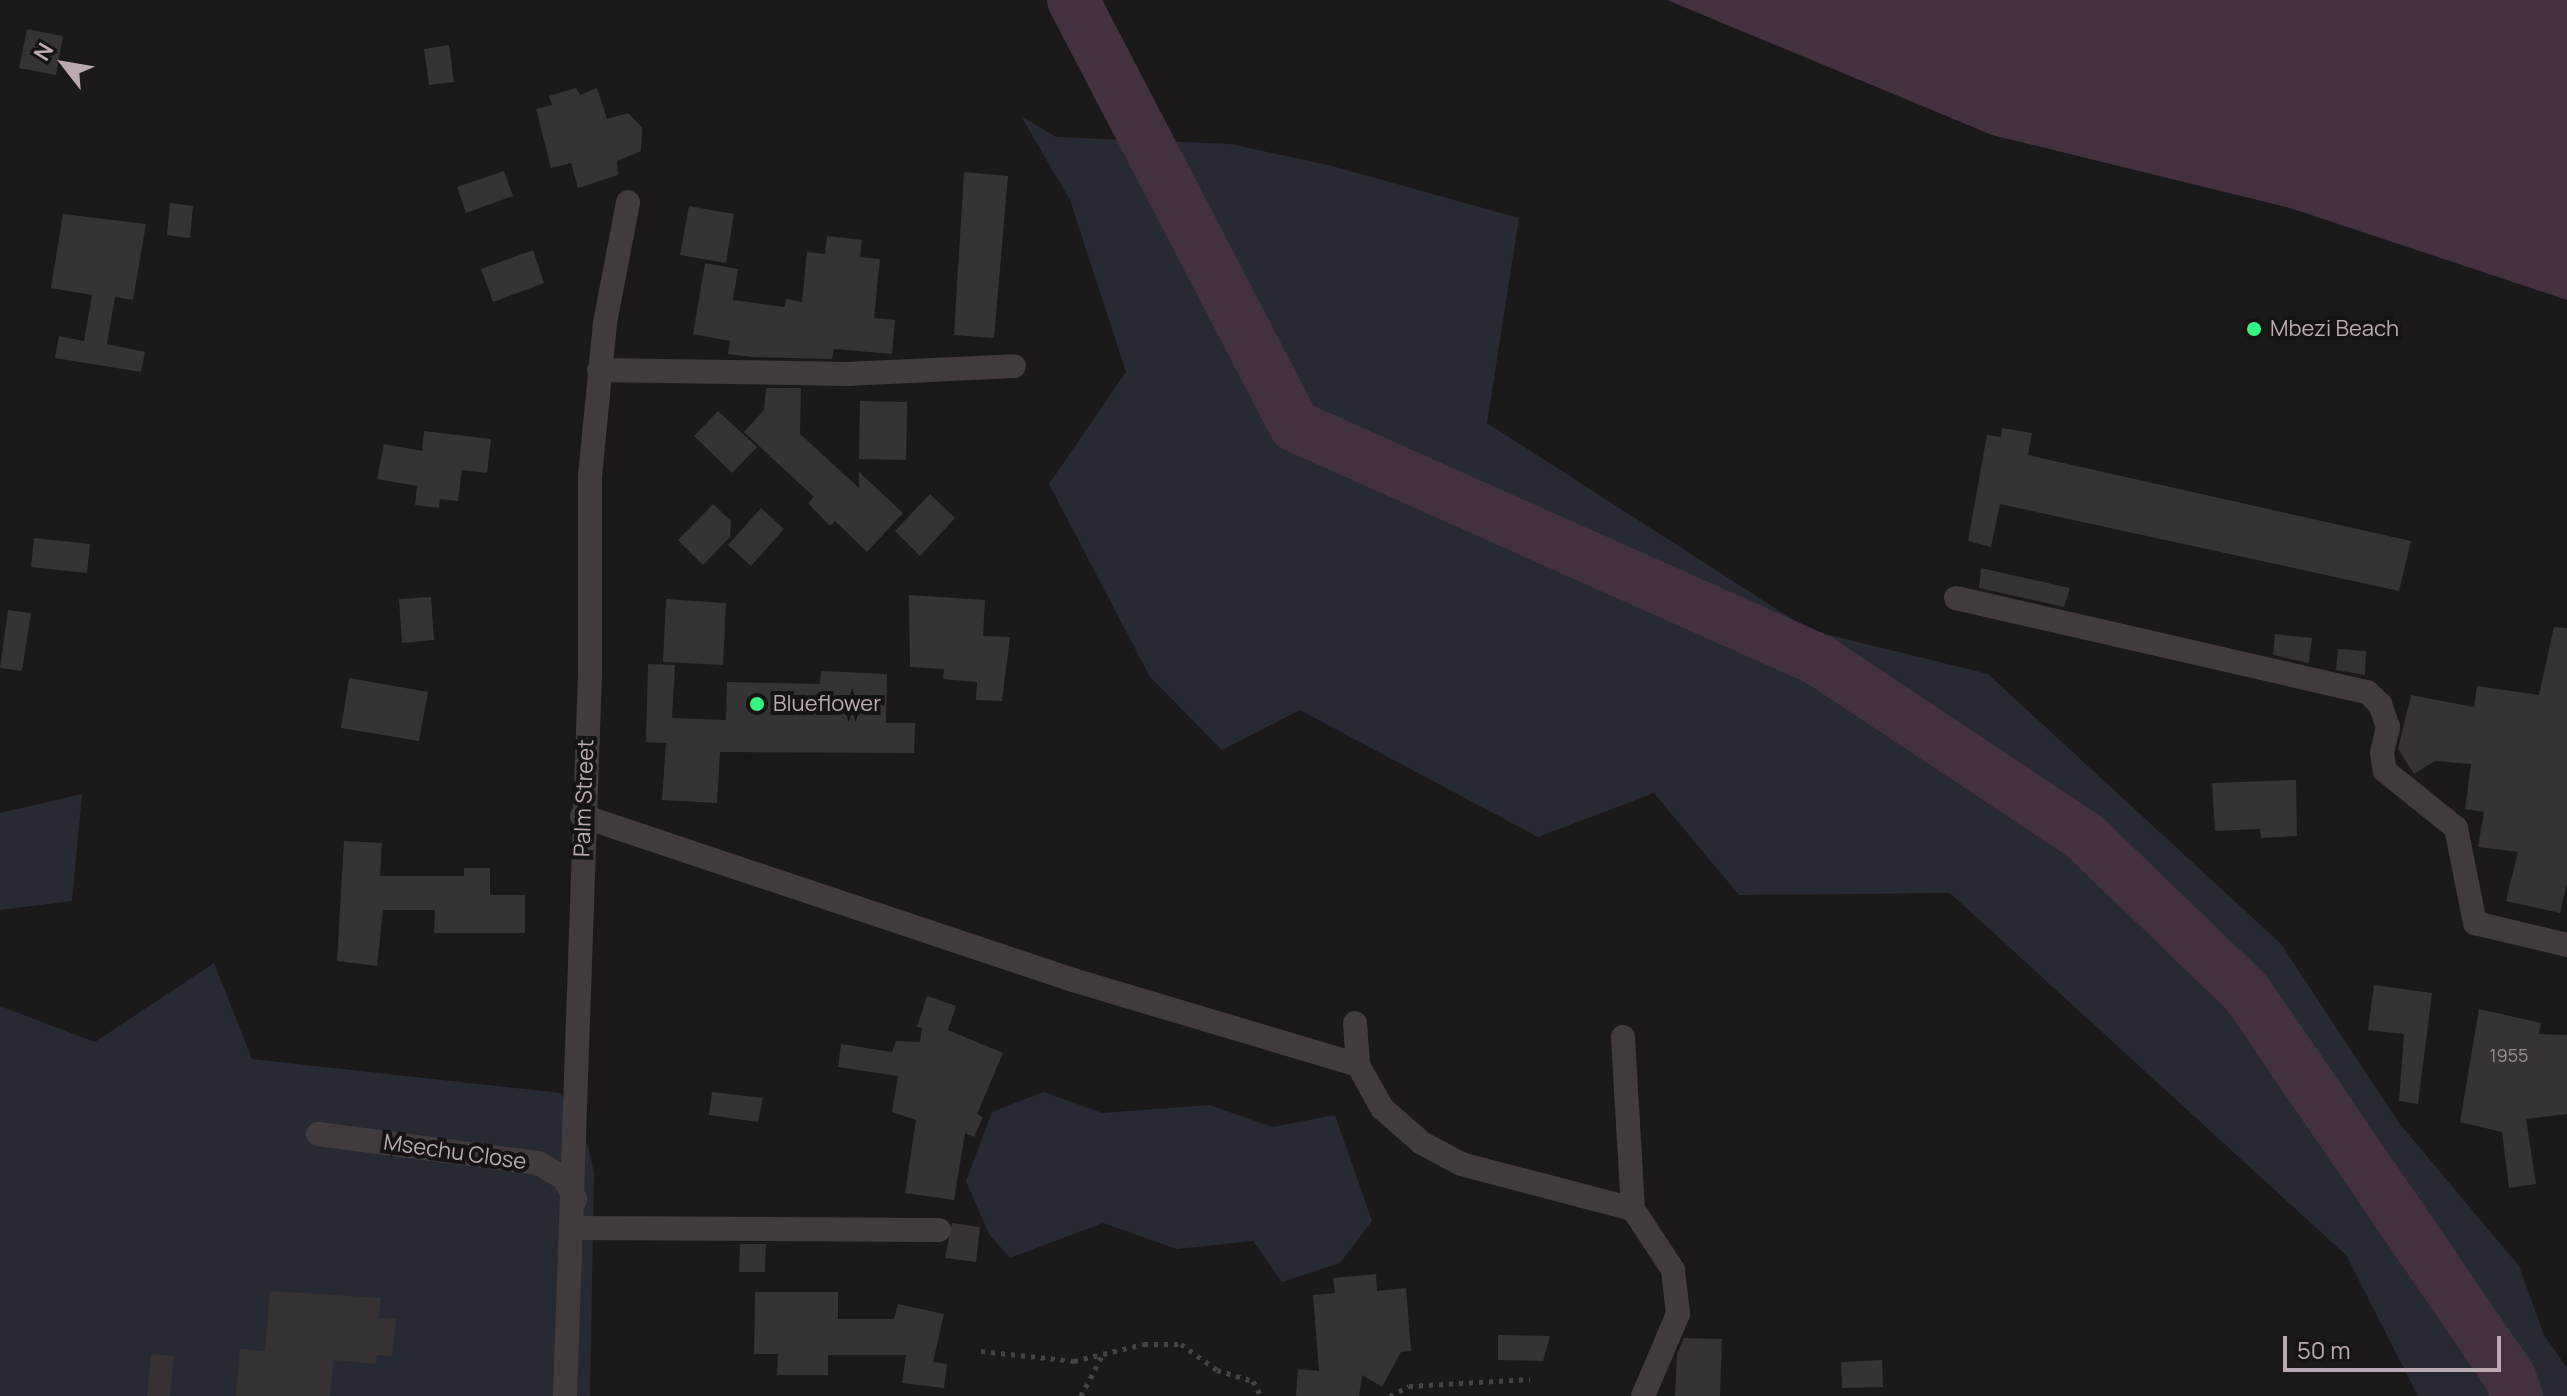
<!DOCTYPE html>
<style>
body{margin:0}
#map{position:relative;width:2567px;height:1396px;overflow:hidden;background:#1b1819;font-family:Manrope,sans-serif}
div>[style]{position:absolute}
.green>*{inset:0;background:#282a33}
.water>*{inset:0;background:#443140}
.river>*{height:52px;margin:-26px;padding:0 26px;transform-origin:26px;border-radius:26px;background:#443140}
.building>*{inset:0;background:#373334}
.path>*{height:5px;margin-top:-2.5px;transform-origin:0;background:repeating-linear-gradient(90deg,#494145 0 4px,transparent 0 10px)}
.minor>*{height:24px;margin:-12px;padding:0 12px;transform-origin:12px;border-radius:12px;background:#423b3e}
.dots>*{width:22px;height:22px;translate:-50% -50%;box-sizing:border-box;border:4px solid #161314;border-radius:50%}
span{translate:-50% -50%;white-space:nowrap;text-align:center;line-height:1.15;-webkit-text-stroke:8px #161314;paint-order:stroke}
.number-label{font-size:18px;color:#9a8c94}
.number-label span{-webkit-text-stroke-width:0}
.poi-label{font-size:22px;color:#bbaab4}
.left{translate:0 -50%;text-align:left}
.street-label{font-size:22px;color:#bbaab4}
.north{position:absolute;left:24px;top:24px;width:80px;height:80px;-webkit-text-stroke:6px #161314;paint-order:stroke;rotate:301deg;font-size:22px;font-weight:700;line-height:32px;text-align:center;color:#bbaab4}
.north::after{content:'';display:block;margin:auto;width:28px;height:36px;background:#bbaab4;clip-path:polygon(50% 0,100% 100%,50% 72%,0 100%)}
.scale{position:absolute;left:2283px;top:1336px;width:218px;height:36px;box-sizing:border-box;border:4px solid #bbaab4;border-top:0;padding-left:10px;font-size:24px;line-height:28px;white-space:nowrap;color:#bbaab4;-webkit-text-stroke:6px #161314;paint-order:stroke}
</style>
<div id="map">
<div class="green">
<i style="clip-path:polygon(1021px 116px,1056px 137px,1231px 144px,1332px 166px,1519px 218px,1487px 423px,1809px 630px,1988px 674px,2281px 944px,2399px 1123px,2519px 1266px,2544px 1335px,2567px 1368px,2567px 1396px,2418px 1396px,2346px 1255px,1950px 893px,1739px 895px,1654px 793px,1538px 837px,1300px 710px,1222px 750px,1150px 677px,1049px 484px,1126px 372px,1070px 200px)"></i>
<i style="clip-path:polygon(82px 794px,72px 901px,0 910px,0 813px)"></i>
<i style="clip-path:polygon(214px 963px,252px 1059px,561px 1093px,588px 1146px,594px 1173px,590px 1396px,0 1396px,0 1006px,95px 1042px)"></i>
<i style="clip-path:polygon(1044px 1092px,1102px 1113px,1209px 1105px,1273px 1127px,1335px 1115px,1372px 1221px,1340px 1263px,1282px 1282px,1253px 1241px,1177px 1249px,1103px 1223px,1010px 1258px,989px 1234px,966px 1181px,992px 1112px)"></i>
</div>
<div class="water">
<i style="clip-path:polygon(1667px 0,2567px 0,2567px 300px,2290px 208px,1992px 135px)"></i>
</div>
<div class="river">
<i style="left:1073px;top:0;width:480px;rotate:62.5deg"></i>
<i style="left:1295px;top:426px;width:574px;rotate:24.06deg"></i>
<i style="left:1819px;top:660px;width:320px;rotate:33.6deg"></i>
<i style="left:2085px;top:837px;width:225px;rotate:43.9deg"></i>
<i style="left:2247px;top:993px;width:465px;rotate:55.6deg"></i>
<i style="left:2510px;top:1377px;width:20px;rotate:70deg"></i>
</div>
<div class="building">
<i style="clip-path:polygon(27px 29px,63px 36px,56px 75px,19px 68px)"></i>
<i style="clip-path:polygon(449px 45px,454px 82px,429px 85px,424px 49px)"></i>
<i style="clip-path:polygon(576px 88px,580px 95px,597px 88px,607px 119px,628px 113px,642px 127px,641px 151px,617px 161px,618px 175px,578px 188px,571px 163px,551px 168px,536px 109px,552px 105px,549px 96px)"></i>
<i style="clip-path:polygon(504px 171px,513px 196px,466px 213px,457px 187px)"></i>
<i style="clip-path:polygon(964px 172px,1008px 176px,994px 338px,954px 335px)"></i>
<i style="clip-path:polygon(170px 203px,193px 206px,190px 238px,167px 235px)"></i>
<i style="clip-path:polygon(689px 206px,734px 214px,726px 263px,680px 255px)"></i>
<i style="clip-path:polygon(63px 214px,146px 224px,133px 300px,115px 297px,107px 344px,145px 352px,141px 372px,55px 358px,59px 336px,84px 341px,92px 295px,51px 288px)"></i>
<i style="clip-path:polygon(827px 236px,862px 240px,860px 257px,880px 259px,874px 318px,895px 320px,892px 354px,834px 349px,832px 359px,752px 357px,728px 354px,730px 341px,693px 334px,705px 263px,738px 269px,733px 300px,785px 307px,786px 299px,802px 302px,807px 252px,825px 254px)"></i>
<i style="clip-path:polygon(533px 250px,544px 283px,493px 302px,481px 269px)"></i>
<i style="clip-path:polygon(766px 388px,801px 388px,800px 434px,859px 488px,859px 472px,903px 513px,867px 552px,835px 521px,830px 526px,808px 503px,814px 497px,744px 432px,764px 410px)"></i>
<i style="clip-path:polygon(860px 401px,907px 402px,906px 460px,859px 459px)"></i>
<i style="clip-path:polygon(718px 411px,757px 447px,732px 473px,694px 436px)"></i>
<i style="clip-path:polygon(2002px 428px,2032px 433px,2028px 455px,2411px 541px,2399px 591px,2000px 504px,1991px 547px,1968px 541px,1987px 435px,2001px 437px)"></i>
<i style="clip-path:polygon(424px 431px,491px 439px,487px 473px,462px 470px,458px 501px,440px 499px,439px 508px,415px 505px,417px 486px,377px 479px,384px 444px,422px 451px)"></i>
<i style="clip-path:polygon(930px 494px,955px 518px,920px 556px,895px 531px)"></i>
<i style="clip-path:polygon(713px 504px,731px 521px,730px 537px,703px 565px,678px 540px)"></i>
<i style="clip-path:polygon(761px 508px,784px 529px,751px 566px,728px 545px)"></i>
<i style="clip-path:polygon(34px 538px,90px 544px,87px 573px,31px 567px)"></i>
<i style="clip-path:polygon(1981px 568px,2070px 588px,2064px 607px,1979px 588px)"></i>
<i style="clip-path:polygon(909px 595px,985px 600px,983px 636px,1010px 637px,1002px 701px,976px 700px,977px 682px,943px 679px,944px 669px,910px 667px)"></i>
<i style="clip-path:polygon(431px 597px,434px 640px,402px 643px,399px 599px)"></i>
<i style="clip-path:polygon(666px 599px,726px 603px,723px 665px,663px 662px)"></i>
<i style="clip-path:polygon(8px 610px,31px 613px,22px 671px,0 668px)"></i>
<i style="clip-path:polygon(2554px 627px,2567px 628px,2567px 883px,2560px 913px,2506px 901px,2518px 852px,2478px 847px,2484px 812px,2465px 809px,2471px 764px,2435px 761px,2414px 774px,2398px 749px,2411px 695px,2474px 707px,2477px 686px,2539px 695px)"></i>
<i style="clip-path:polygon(2275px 634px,2312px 638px,2309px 663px,2273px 655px)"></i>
<i style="clip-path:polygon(2338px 649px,2366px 651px,2365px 675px,2336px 670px)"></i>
<i style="clip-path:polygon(648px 664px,675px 665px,672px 718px,726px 720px,727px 682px,820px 684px,821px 671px,887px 674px,886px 723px,915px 723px,914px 753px,720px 752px,717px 803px,662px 800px,666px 743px,646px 742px)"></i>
<i style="clip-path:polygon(349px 678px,428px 692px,419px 741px,341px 728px)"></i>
<i style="clip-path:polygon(2296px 780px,2297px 836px,2261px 838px,2260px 829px,2215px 831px,2212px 783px)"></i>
<i style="clip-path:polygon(344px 841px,382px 843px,380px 876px,464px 876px,464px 868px,490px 868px,490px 895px,525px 895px,525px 933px,434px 933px,435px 910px,383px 910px,377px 966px,337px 961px)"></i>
<i style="clip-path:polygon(2374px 985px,2432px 993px,2418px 1104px,2399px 1101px,2404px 1034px,2368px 1030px)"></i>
<i style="clip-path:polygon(927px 996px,956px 1006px,948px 1030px,1003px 1053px,977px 1114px,983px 1117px,974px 1137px,965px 1133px,954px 1200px,905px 1193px,916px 1120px,892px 1112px,898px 1076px,838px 1067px,841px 1044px,892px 1052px,896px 1041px,920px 1042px,922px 1028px,917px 1027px)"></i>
<i style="clip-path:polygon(2479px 1009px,2541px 1023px,2539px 1034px,2567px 1035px,2567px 1114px,2526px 1119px,2536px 1184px,2509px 1188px,2502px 1132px,2460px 1122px)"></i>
<i style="clip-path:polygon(712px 1092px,763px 1098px,758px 1122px,709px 1115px)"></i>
<i style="clip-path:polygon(952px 1223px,980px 1227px,976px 1262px,945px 1258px)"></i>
<i style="clip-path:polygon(740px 1244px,766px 1244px,765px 1272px,739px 1272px)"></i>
<i style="clip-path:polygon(1376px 1274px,1377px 1291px,1406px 1288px,1411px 1351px,1401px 1352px,1382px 1387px,1362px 1375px,1359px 1396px,1296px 1396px,1298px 1369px,1319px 1371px,1313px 1295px,1335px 1293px,1333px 1278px)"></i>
<i style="clip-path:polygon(270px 1291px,381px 1298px,379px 1318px,396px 1319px,392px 1356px,377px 1355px,376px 1364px,334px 1360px,330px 1396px,236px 1396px,240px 1349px,265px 1351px)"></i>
<i style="clip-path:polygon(755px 1292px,838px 1292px,838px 1319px,894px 1319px,898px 1304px,944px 1314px,933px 1362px,947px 1364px,944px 1388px,902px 1383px,906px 1355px,828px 1355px,828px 1375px,777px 1375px,778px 1354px,754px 1354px)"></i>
<i style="clip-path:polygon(1498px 1335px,1550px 1336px,1543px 1361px,1498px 1360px)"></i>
<i style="clip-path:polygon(1684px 1338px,1722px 1339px,1720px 1396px,1675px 1396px,1677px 1354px)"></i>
<i style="clip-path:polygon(151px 1354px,174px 1356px,170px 1396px,147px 1396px)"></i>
<i style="clip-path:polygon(1882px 1360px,1883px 1387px,1842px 1388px,1841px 1362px)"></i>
</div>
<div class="path">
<i style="left:981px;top:1351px;width:94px;rotate:6.1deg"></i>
<i style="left:1074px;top:1361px;width:72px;rotate:-13.7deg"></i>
<i style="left:1144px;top:1344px;width:37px"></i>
<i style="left:1181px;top:1344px;width:44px;rotate:35.8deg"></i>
<i style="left:1217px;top:1370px;width:38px;rotate:17deg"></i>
<i style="left:1253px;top:1381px;width:17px;rotate:62deg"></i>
<i style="left:1081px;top:1396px;width:50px;rotate:-62.4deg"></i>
<i style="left:1390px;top:1396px;width:21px;rotate:-28deg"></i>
<i style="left:1409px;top:1386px;width:121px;rotate:-3.3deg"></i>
</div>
<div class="minor">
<i style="left:599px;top:370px;width:248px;rotate:0.9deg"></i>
<i style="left:847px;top:374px;width:167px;rotate:-2.7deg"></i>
<i style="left:1956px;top:598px;width:422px;rotate:12.9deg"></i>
<i style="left:2367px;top:692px;width:18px;rotate:43deg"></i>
<i style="left:2380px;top:704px;width:24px;rotate:71deg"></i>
<i style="left:2388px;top:727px;width:27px;rotate:103deg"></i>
<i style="left:2382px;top:753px;width:18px;rotate:81deg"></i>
<i style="left:2385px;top:771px;width:91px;rotate:38.8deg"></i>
<i style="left:2456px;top:828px;width:97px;rotate:78.7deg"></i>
<i style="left:2475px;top:923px;width:95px;rotate:13.4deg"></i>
<i style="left:582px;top:816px;width:518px;rotate:18.47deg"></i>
<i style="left:1073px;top:980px;width:297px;rotate:16.6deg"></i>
<i style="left:1355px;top:1023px;width:42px;rotate:85.9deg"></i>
<i style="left:1358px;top:1065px;width:49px;rotate:60.8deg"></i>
<i style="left:1382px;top:1108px;width:53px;rotate:41.2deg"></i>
<i style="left:1422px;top:1143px;width:44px;rotate:28.3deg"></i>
<i style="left:1461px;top:1164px;width:178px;rotate:14.7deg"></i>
<i style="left:1623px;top:1037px;width:172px;rotate:86.7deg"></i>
<i style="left:1633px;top:1209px;width:73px;rotate:56.7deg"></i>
<i style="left:1673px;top:1270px;width:44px;rotate:83.5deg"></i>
<i style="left:1678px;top:1314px;width:89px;rotate:113.1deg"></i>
<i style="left:318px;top:1134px;width:222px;rotate:7.5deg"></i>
<i style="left:538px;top:1163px;width:30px;rotate:30deg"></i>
<i style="left:564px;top:1178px;width:24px;rotate:62deg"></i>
<i style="left:572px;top:1228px;width:367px;rotate:0.3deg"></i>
<i style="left:565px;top:1396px;width:722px;rotate:-88.02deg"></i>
<i style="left:590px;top:674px;width:198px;rotate:-90deg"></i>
<i style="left:590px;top:476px;width:154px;rotate:-84.4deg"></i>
<i style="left:605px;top:323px;width:123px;rotate:-79.2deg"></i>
</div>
<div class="dots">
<i style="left:2254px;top:329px;background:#34f783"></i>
<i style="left:757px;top:704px;background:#34f783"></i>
</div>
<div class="number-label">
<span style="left:2509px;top:1055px">1955</span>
</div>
<div class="poi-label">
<span class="left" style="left:2270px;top:329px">Mbezi Beach</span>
<span class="left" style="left:773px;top:704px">Blueflower</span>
</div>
<div class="street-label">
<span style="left:584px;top:798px;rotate:-88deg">Palm Street</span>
<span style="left:455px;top:1152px;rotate:8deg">Msechu Close</span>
</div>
<div class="north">N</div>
<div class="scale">50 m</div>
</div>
